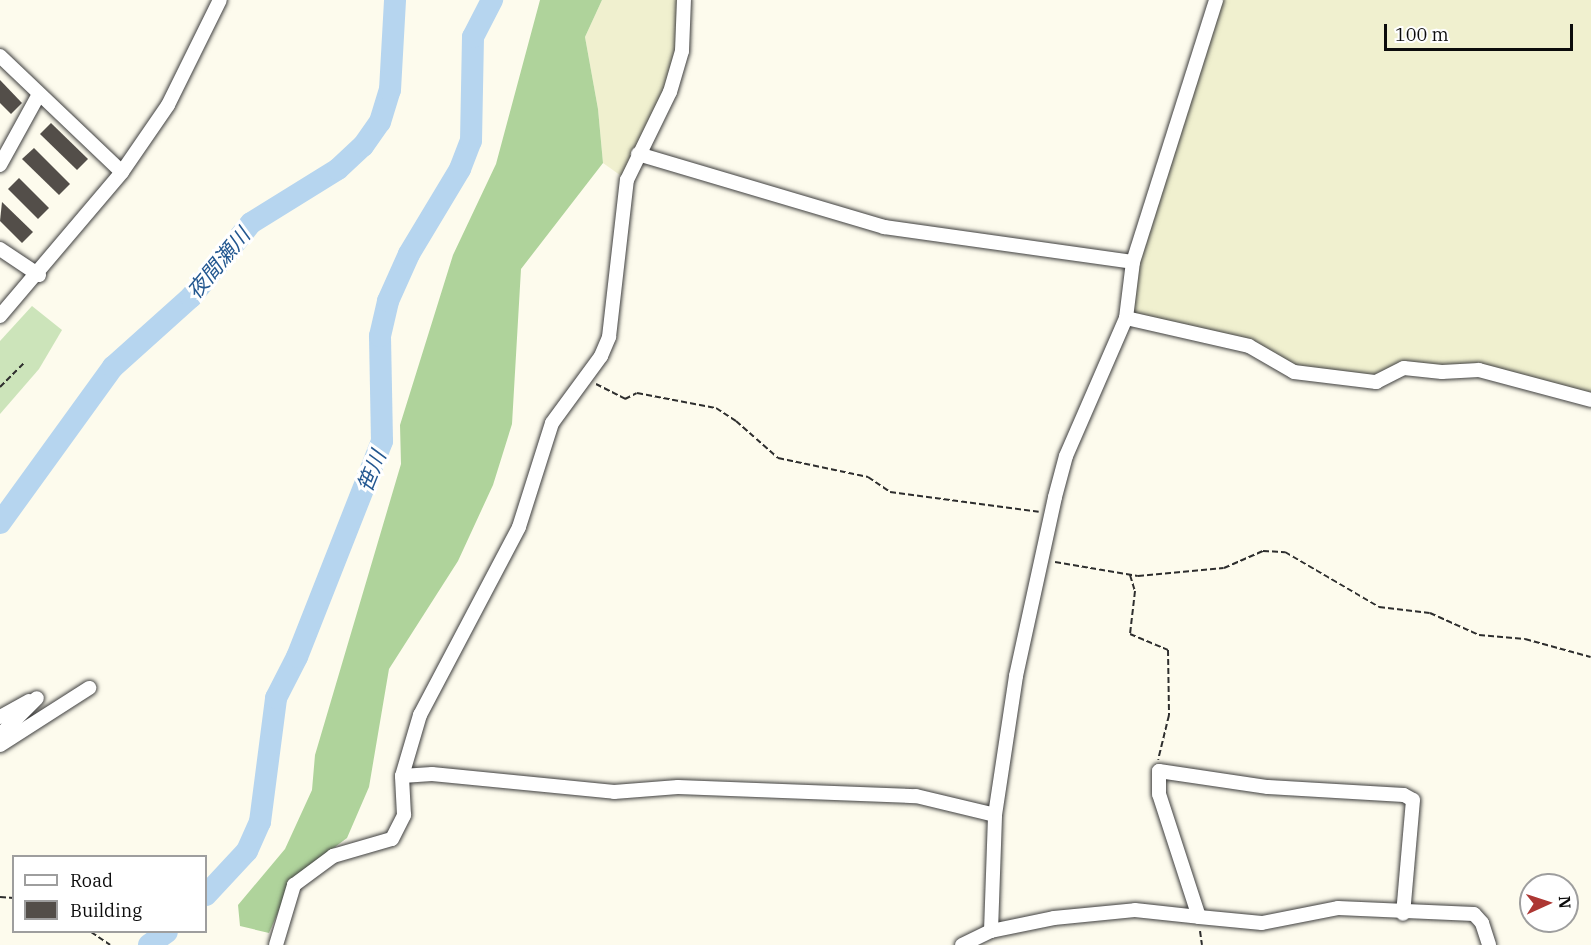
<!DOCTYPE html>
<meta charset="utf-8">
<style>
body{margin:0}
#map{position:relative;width:1591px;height:945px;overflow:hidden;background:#fdfbed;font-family:"IBM Plex Serif","Noto Sans JP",serif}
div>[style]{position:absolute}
.farmland>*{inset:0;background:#f0f0cf}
.green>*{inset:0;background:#cce4ba}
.forest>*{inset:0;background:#afd39b}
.river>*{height:22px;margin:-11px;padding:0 11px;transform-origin:11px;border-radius:11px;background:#b6d5ef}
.building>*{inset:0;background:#534e49}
.path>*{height:2px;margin-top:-1px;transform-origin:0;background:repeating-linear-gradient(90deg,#2e2e2e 0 6px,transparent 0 9px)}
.roads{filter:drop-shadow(0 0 2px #3f3f3f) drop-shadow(0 0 2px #3f3f3f)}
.minor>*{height:14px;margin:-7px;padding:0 7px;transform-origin:7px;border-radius:7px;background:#fff}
span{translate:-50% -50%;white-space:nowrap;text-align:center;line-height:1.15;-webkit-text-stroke:6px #fff;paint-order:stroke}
.water-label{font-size:21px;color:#235790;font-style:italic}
.legend{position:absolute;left:12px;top:855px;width:195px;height:78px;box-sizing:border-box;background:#fff;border:2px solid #9e9e9e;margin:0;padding:8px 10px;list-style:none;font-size:18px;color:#0c0c0c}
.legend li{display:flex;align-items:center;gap:12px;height:30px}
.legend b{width:30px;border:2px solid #9e9e9e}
.north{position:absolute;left:1519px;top:873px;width:60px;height:60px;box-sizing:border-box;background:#fff;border:2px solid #9e9e9e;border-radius:50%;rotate:87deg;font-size:16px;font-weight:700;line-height:24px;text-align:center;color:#0c0c0c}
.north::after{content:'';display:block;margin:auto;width:21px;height:27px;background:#ad3733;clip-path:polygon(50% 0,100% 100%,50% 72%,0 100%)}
.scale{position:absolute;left:1384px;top:24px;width:189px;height:27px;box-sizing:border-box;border:3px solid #0c0c0c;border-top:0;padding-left:8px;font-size:18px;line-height:21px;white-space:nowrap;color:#0c0c0c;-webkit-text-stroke:4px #fff;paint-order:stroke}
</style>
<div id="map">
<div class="farmland">
<i style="clip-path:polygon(602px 0,684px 0,682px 51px,627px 180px,603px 163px,598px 109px,585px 37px)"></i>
<i style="clip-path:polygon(1216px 0,1591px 0,1591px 400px,1479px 370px,1404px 368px,1376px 382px,1294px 372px,1249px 346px,1126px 318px,1133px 262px)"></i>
</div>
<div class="green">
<i style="clip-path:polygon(32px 306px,62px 330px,39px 369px,0 414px,0 341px)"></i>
</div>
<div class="forest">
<i style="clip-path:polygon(540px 0,602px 0,585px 37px,598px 109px,603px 163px,521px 269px,512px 424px,493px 485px,458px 561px,389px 669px,369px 787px,347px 838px,293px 878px,269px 933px,240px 926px,238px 905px,285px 849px,312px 790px,315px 755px,401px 464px,400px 425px,453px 255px,496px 164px)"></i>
</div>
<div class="river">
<i style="left:0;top:523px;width:193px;rotate:-54.1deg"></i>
<i style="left:113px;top:367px;width:105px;rotate:-41.9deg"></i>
<i style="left:191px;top:297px;width:95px;rotate:-51deg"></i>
<i style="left:251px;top:223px;width:102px;rotate:-31.8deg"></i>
<i style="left:338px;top:169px;width:34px;rotate:-43deg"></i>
<i style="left:363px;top:146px;width:29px;rotate:-55deg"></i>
<i style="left:380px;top:122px;width:34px;rotate:-73deg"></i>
<i style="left:390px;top:90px;width:90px;rotate:-86.8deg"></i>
<i style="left:206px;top:895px;width:60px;rotate:-47deg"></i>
<i style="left:247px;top:851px;width:32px;rotate:-66deg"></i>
<i style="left:260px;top:822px;width:125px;rotate:-82.6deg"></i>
<i style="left:276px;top:698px;width:46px;rotate:-62.9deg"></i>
<i style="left:297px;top:657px;width:232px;rotate:-68.5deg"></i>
<i style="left:382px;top:441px;width:105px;rotate:-91.1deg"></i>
<i style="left:380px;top:336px;width:36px;rotate:-77deg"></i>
<i style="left:388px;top:301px;width:51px;rotate:-65.9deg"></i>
<i style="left:409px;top:254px;width:99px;rotate:-59deg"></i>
<i style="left:460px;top:169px;width:30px;rotate:-69deg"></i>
<i style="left:471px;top:141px;width:104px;rotate:-88.9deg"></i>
<i style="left:473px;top:37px;width:42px;rotate:-62.8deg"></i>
<i style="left:149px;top:945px;width:22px;rotate:-36deg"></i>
</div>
<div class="building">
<i style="clip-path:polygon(0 80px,22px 103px,11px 114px,0 103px)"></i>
<i style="clip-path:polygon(51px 123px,88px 159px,77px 170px,40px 134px)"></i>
<i style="clip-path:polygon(34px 148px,70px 184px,59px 195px,22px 159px)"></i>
<i style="clip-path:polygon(19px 178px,49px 208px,38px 219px,8px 189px)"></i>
<i style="clip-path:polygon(2px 202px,33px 232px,22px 243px,0 221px)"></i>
</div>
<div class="path">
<i style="left:596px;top:384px;width:33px;rotate:27deg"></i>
<i style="left:625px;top:399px;width:13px;rotate:-27deg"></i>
<i style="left:637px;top:393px;width:80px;rotate:10.8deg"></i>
<i style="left:716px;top:408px;width:24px;rotate:33deg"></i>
<i style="left:736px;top:421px;width:56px;rotate:41.4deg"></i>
<i style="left:778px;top:458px;width:92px;rotate:11.9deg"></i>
<i style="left:868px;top:477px;width:27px;rotate:34deg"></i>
<i style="left:890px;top:492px;width:150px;rotate:7.6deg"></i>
<i style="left:0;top:387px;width:35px;rotate:-45deg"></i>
<i style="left:1055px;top:562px;width:84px;rotate:9.6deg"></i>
<i style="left:1138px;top:576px;width:86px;rotate:-5.3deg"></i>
<i style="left:1224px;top:568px;width:43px;rotate:-23.6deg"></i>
<i style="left:1263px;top:551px;width:22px;rotate:3deg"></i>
<i style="left:1285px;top:552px;width:109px;rotate:30.3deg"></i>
<i style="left:1379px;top:607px;width:51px;rotate:6.7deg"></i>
<i style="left:1430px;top:613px;width:54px;rotate:24.2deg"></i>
<i style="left:1479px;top:635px;width:46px;rotate:5deg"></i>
<i style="left:1525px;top:639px;width:68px;rotate:15.3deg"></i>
<i style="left:1130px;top:575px;width:17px;rotate:73deg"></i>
<i style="left:1135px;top:591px;width:43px;rotate:96.6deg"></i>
<i style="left:1130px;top:634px;width:41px;rotate:22.8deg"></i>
<i style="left:1168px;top:650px;width:65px;rotate:89.1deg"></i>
<i style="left:1169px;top:715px;width:46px;rotate:103.7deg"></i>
<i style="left:0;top:897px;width:14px;rotate:4deg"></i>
<i style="left:1200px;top:931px;width:14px;rotate:82deg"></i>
<i style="left:91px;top:932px;width:23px;rotate:34deg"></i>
</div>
<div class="roads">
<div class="minor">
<i style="left:0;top:56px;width:168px;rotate:43.6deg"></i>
<i style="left:638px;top:154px;width:257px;rotate:16.5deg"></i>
<i style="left:884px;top:227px;width:251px;rotate:8deg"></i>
<i style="left:0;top:165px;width:81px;rotate:-61.2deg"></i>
<i style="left:0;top:249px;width:47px;rotate:33.7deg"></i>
<i style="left:0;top:316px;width:189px;rotate:-49.7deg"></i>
<i style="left:122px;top:172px;width:81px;rotate:-55.5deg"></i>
<i style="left:168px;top:105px;width:117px;rotate:-63.7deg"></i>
<i style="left:1126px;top:318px;width:126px;rotate:12.8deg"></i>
<i style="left:1249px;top:346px;width:52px;rotate:30deg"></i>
<i style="left:1294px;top:372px;width:83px;rotate:7deg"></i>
<i style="left:1376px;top:382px;width:31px;rotate:-27deg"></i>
<i style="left:1404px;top:368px;width:38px;rotate:6deg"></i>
<i style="left:1442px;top:372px;width:37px;rotate:-3deg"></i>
<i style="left:1479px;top:370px;width:116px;rotate:15deg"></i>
<i style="left:0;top:717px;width:33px;rotate:-29deg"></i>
<i style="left:0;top:735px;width:52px;rotate:-45deg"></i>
<i style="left:0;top:745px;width:106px;rotate:-32.6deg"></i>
<i style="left:402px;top:776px;width:30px;rotate:-4deg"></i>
<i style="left:432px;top:774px;width:183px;rotate:5.6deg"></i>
<i style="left:614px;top:792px;width:64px;rotate:-4.5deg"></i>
<i style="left:678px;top:787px;width:238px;rotate:2.2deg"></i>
<i style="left:916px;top:796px;width:81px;rotate:13.5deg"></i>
<i style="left:1199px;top:917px;width:63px;rotate:5.4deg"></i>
<i style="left:1262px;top:923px;width:77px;rotate:-11.2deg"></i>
<i style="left:1338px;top:908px;width:136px;rotate:2.5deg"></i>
<i style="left:1474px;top:914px;width:12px;rotate:48deg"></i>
<i style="left:1482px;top:923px;width:23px;rotate:72deg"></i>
<i style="left:991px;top:931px;width:116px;rotate:-88deg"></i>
<i style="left:995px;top:815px;width:141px;rotate:-81.4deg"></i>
<i style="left:1016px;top:676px;width:183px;rotate:-77.7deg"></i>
<i style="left:1055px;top:497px;width:42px;rotate:-75deg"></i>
<i style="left:1066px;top:456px;width:150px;rotate:-66.5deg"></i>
<i style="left:1126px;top:318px;width:56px;rotate:-82.9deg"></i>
<i style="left:1133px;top:262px;width:275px;rotate:-72.4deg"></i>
<i style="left:276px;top:945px;width:63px;rotate:-73.3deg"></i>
<i style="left:294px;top:885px;width:49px;rotate:-36.6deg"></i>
<i style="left:333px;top:856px;width:61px;rotate:-16.1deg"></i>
<i style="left:392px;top:839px;width:27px;rotate:-63deg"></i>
<i style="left:404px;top:815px;width:39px;rotate:-93deg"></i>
<i style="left:402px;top:776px;width:64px;rotate:-73.6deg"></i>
<i style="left:420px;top:715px;width:212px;rotate:-62.2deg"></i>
<i style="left:519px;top:527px;width:109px;rotate:-72.4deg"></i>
<i style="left:552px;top:423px;width:83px;rotate:-53.8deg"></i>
<i style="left:601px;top:356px;width:21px;rotate:-67deg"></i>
<i style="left:609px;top:337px;width:158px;rotate:-83.5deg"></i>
<i style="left:627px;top:180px;width:98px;rotate:-64deg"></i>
<i style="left:670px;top:92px;width:43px;rotate:-73.7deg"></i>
<i style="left:682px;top:51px;width:51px;rotate:-87.8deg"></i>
<i style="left:962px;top:945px;width:32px;rotate:-26deg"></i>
<i style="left:991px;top:931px;width:64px;rotate:-11.7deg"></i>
<i style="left:1054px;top:918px;width:81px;rotate:-5.6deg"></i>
<i style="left:1135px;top:910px;width:64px;rotate:6.2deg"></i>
<i style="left:1199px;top:917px;width:129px;rotate:-108deg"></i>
<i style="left:1159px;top:794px;width:23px;rotate:-90deg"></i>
<i style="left:1159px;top:771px;width:110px;rotate:8.4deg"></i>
<i style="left:1268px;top:787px;width:136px;rotate:3.4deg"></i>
<i style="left:1404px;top:795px;width:10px;rotate:29deg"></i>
<i style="left:1413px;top:800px;width:114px;rotate:95deg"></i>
</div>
</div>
<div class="water-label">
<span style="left:218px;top:263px;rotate:-50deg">夜間瀬川</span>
<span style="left:371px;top:471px;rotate:-68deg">笹川</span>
</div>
<ul class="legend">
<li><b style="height:8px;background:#fff"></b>Road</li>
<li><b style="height:16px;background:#534e49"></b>Building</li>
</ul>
<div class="north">N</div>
<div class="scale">100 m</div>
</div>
